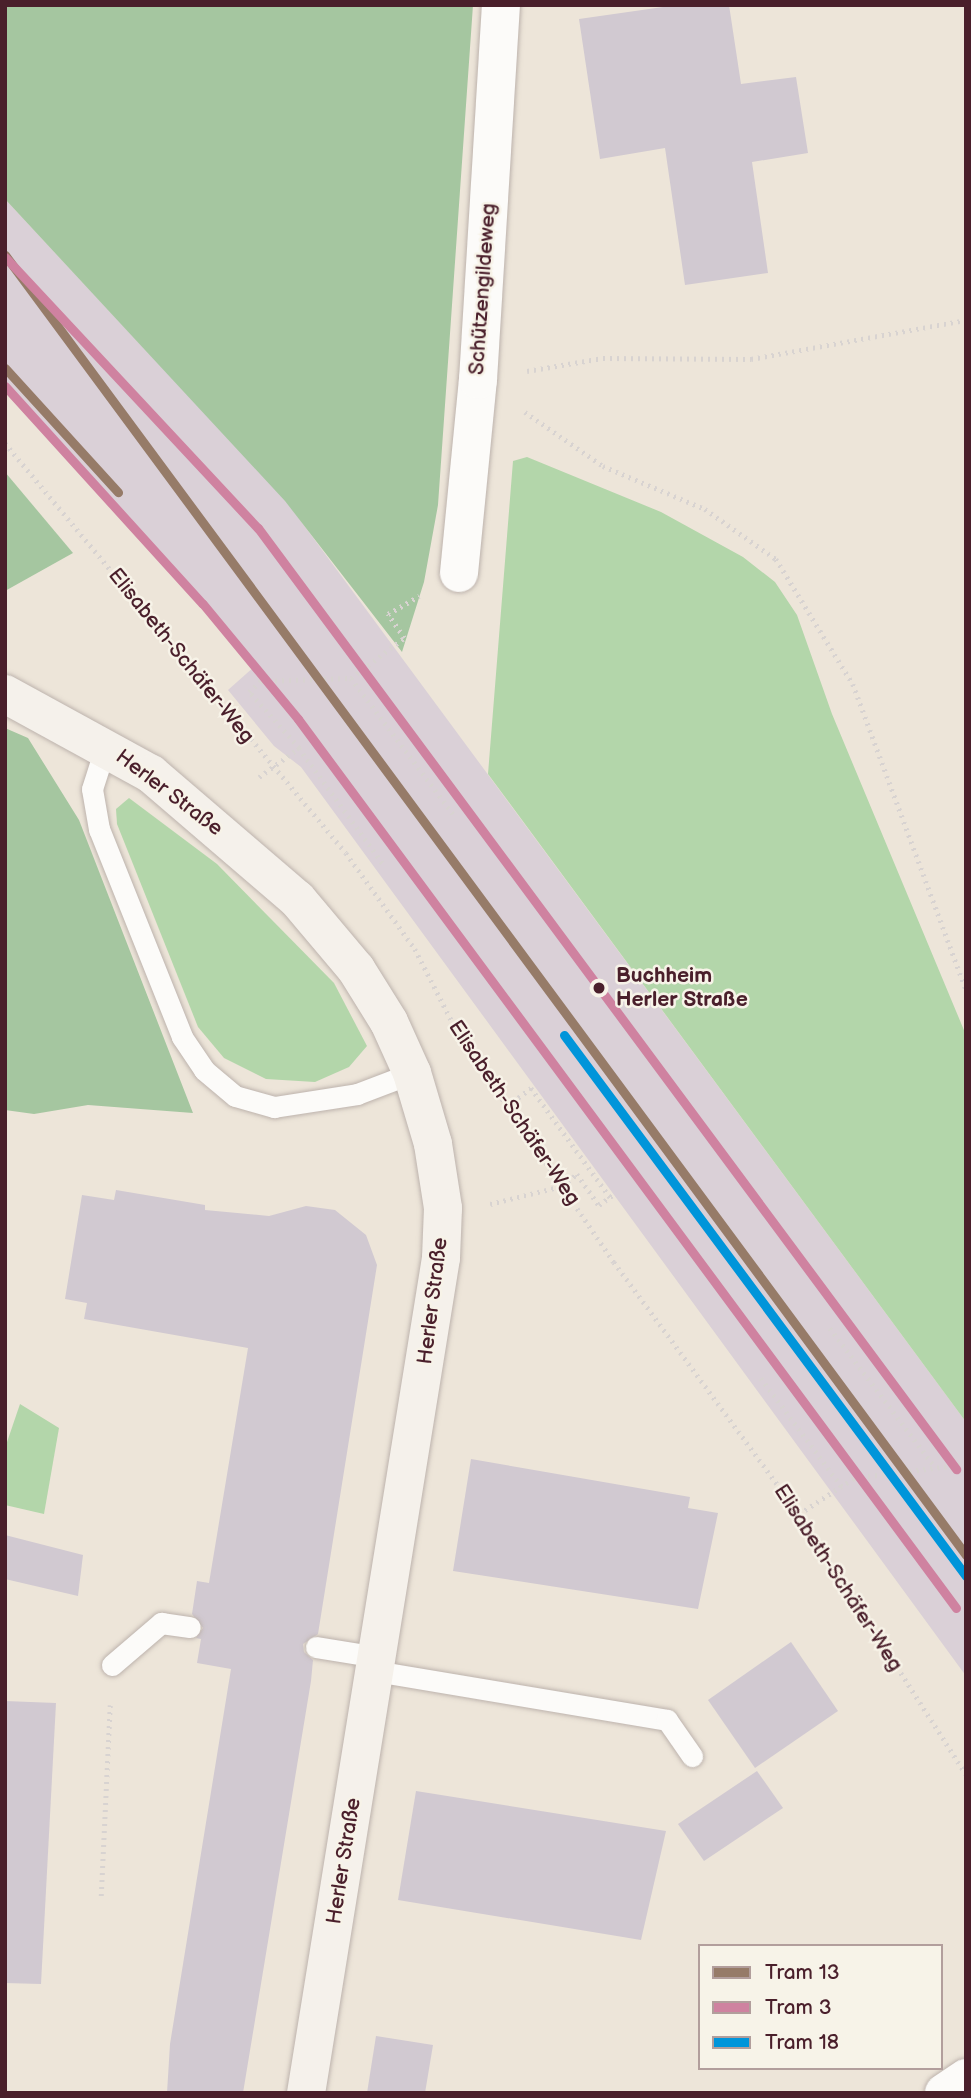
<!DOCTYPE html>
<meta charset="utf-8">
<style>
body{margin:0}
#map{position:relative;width:971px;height:2098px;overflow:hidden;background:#ede5d9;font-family:"Balsamiq Sans",sans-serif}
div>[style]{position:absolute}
.industrial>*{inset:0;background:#dad0d7}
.green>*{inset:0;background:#b3d6aa}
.forest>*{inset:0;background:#a5c6a0}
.building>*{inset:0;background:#d1c9d1}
.path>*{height:4.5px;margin-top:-2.25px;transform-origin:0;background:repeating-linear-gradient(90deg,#d8d3d1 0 2px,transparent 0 7px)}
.roads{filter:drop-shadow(0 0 2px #bdb3ad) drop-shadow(0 0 2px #bdb3ad)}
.lane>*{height:21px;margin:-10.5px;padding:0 10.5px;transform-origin:10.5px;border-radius:10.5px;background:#fcfbf9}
.street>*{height:38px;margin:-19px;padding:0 19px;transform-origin:19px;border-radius:19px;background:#fcfbf9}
.secondary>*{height:38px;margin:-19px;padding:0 19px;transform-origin:19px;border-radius:19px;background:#f5f1eb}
.tram-1>*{height:9px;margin:-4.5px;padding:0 4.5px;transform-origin:4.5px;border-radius:4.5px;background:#967b68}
.tram-2>*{height:9px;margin:-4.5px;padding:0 4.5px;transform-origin:4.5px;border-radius:4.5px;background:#cf82a0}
.tram-3>*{height:9px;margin:-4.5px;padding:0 4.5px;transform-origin:4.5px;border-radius:4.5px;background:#0095da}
.dots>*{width:19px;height:19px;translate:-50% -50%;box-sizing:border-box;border:4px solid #f7f3e8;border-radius:50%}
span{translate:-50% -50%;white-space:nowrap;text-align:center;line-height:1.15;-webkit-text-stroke:5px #f7f3e8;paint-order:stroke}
.street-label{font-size:21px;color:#4a1f2b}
.stop-label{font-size:21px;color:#4a1f2b;font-weight:700}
.left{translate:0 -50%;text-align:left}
.frame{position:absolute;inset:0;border:7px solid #4a1f2b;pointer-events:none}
.legend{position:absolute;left:698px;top:1944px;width:245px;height:126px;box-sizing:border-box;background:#f7f3e8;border:2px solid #b29e9c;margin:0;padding:9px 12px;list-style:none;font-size:21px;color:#4a1f2b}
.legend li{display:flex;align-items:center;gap:14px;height:35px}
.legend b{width:35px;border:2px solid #b29e9c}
</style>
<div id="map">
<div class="industrial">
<i style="clip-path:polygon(5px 199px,286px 501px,966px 1422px,966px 1676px,301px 767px,274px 746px,228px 690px,255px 666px,5px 392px)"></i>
</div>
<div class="green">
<i style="clip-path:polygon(527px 457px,661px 512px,743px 557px,775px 582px,797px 615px,832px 714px,966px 1035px,966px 1422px,488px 774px,513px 461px)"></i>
<i style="clip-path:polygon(129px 798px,217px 864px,334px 983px,367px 1046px,349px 1067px,315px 1082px,266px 1079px,224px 1058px,198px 1027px,117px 824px,116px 809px)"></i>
<i style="clip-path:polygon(20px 1404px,59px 1428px,44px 1514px,5px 1505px,5px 1448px)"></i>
</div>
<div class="forest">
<i style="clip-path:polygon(5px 5px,473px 5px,438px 505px,424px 582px,402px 652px,285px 501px,5px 199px)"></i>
<i style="clip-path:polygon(5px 472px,73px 553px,5px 591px)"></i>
<i style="clip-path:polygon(5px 728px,28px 738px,79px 820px,193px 1113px,88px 1105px,34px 1114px,5px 1110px)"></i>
</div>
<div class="building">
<i style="clip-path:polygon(677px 5px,729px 5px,741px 84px,796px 77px,808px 153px,752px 162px,768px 273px,685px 285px,665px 148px,600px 159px,579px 19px)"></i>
<i style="clip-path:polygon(116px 1190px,205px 1205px,205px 1210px,269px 1216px,306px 1206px,335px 1210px,366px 1235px,377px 1265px,318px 1634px,303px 1644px,304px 1652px,313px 1660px,311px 1681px,243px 2093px,167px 2093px,170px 2044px,231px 1669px,197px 1663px,201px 1639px,196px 1638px,203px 1628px,192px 1614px,197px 1581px,209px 1583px,248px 1348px,84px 1319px,87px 1303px,65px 1299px,82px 1195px,114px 1200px)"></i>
<i style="clip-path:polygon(471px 1459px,690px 1497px,688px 1508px,718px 1513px,698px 1609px,453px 1571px)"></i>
<i style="clip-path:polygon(5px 1535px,83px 1555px,78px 1596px,5px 1579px)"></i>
<i style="clip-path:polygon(791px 1642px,838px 1711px,755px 1768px,708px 1700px)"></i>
<i style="clip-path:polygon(5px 1701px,56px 1703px,41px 1984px,5px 1983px)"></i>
<i style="clip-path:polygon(757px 1771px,783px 1808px,704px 1861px,678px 1824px)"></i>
<i style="clip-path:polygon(416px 1791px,666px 1831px,641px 1940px,398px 1900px)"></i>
<i style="clip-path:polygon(376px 2036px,433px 2045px,425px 2093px,367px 2093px)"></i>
</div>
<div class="path">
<i style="left:527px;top:371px;width:77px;rotate:-9.7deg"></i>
<i style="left:603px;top:358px;width:148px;rotate:0.4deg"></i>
<i style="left:751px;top:359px;width:219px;rotate:-10.3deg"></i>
<i style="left:525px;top:412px;width:95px;rotate:34.7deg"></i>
<i style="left:603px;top:466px;width:111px;rotate:22.9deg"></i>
<i style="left:705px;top:509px;width:87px;rotate:35.2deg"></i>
<i style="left:776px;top:559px;width:147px;rotate:58.4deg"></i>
<i style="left:853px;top:684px;width:325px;rotate:69.7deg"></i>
<i style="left:5px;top:443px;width:533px;rotate:50.25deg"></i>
<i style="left:346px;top:853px;width:118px;rotate:54.3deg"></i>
<i style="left:415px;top:949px;width:97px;rotate:62.9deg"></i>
<i style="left:459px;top:1035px;width:275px;rotate:55.7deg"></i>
<i style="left:614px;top:1262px;width:313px;rotate:53.7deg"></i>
<i style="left:799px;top:1514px;width:309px;rotate:57.3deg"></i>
<i style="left:351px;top:678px;width:170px;rotate:53.1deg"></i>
<i style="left:299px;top:748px;width:145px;rotate:54deg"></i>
<i style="left:259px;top:777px;width:49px;rotate:-35.9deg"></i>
<i style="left:299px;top:748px;width:75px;rotate:-131.8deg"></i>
<i style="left:249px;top:692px;width:16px;rotate:-43deg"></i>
<i style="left:261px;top:681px;width:90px;rotate:-1.9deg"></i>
<i style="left:351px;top:678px;width:66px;rotate:-37deg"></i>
<i style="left:404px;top:638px;width:29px;rotate:-124deg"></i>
<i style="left:388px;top:614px;width:36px;rotate:-30deg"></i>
<i style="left:507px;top:1106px;width:30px;rotate:-37deg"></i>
<i style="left:531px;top:1088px;width:135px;rotate:54.1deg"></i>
<i style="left:490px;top:1204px;width:74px;rotate:-14deg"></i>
<i style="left:562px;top:1186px;width:19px;rotate:-39deg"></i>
<i style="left:577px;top:1174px;width:38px;rotate:55deg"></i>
<i style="left:599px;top:1205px;width:19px;rotate:-36deg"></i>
<i style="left:830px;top:1328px;width:174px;rotate:52.9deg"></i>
<i style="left:761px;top:1378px;width:136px;rotate:53.4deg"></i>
<i style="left:799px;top:1514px;width:66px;rotate:-33.2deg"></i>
<i style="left:854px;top:1478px;width:113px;rotate:-7.1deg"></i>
<i style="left:101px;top:1896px;width:191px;rotate:-87.3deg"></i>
</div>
<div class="roads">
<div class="lane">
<i style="left:106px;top:745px;width:46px;rotate:107.7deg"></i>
<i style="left:92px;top:789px;width:41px;rotate:80.1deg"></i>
<i style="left:99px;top:829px;width:224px;rotate:68.2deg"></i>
<i style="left:182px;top:1037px;width:40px;rotate:56deg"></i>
<i style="left:204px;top:1070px;width:40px;rotate:40deg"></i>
<i style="left:235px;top:1096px;width:41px;rotate:15.8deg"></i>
<i style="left:274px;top:1107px;width:84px;rotate:-8.9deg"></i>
<i style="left:357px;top:1094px;width:59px;rotate:-20.9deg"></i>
<i style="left:316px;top:1647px;width:62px;rotate:9.3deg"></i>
<i style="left:112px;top:1665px;width:65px;rotate:-40.6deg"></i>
<i style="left:161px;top:1623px;width:29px;rotate:8deg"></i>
<i style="left:375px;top:1671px;width:296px;rotate:9.5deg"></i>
<i style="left:667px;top:1720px;width:44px;rotate:55.2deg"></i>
</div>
<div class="street">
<i style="left:459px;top:573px;width:194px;rotate:-84.4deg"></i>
<i style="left:478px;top:380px;width:376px;rotate:-86.5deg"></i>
<i style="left:944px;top:2093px;width:27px;rotate:-34deg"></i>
</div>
<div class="secondary">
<i style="left:5px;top:694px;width:166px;rotate:28.7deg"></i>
<i style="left:151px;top:774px;width:192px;rotate:40.6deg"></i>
<i style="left:297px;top:899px;width:92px;rotate:49.9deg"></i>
<i style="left:356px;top:969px;width:62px;rotate:58.1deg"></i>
<i style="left:389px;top:1022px;width:56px;rotate:65.7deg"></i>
<i style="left:412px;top:1073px;width:74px;rotate:73.5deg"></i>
<i style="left:433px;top:1144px;width:65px;rotate:81.1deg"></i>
<i style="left:443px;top:1208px;width:50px;rotate:92.3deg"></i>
<i style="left:441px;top:1258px;width:846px;rotate:99.18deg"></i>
</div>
</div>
<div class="tram-1">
<i style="left:5px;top:255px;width:1617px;rotate:53.53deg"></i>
<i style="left:5px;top:368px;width:168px;rotate:47.7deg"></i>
</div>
<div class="tram-2">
<i style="left:5px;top:257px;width:371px;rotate:47deg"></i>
<i style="left:258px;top:528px;width:1172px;rotate:53.43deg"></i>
<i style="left:5px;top:386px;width:294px;rotate:47.8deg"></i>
<i style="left:203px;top:604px;width:149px;rotate:50.4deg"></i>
<i style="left:298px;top:719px;width:1106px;rotate:53.49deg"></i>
</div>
<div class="tram-3">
<i style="left:564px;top:1035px;width:674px;rotate:53.39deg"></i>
</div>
<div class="dots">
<i style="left:599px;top:988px;background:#4a1f2b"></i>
</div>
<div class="street-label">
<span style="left:483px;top:289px;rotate:-86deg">Schützengildeweg</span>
<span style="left:181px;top:656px;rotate:51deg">Elisabeth-Schäfer-Weg</span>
<span style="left:169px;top:793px;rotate:37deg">Herler Straße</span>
<span style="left:514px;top:1113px;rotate:56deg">Elisabeth-Schäfer-Weg</span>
<span style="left:433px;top:1301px;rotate:-83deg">Herler Straße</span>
<span style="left:838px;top:1578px;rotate:57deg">Elisabeth-Schäfer-Weg</span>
<span style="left:344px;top:1861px;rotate:-81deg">Herler Straße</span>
</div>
<div class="stop-label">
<span class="left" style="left:616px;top:988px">Buchheim<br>Herler Straße</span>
</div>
<div class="frame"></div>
<ul class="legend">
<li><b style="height:9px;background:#967b68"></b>Tram 13</li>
<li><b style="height:9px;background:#cf82a0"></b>Tram 3</li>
<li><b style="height:9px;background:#0095da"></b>Tram 18</li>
</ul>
</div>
